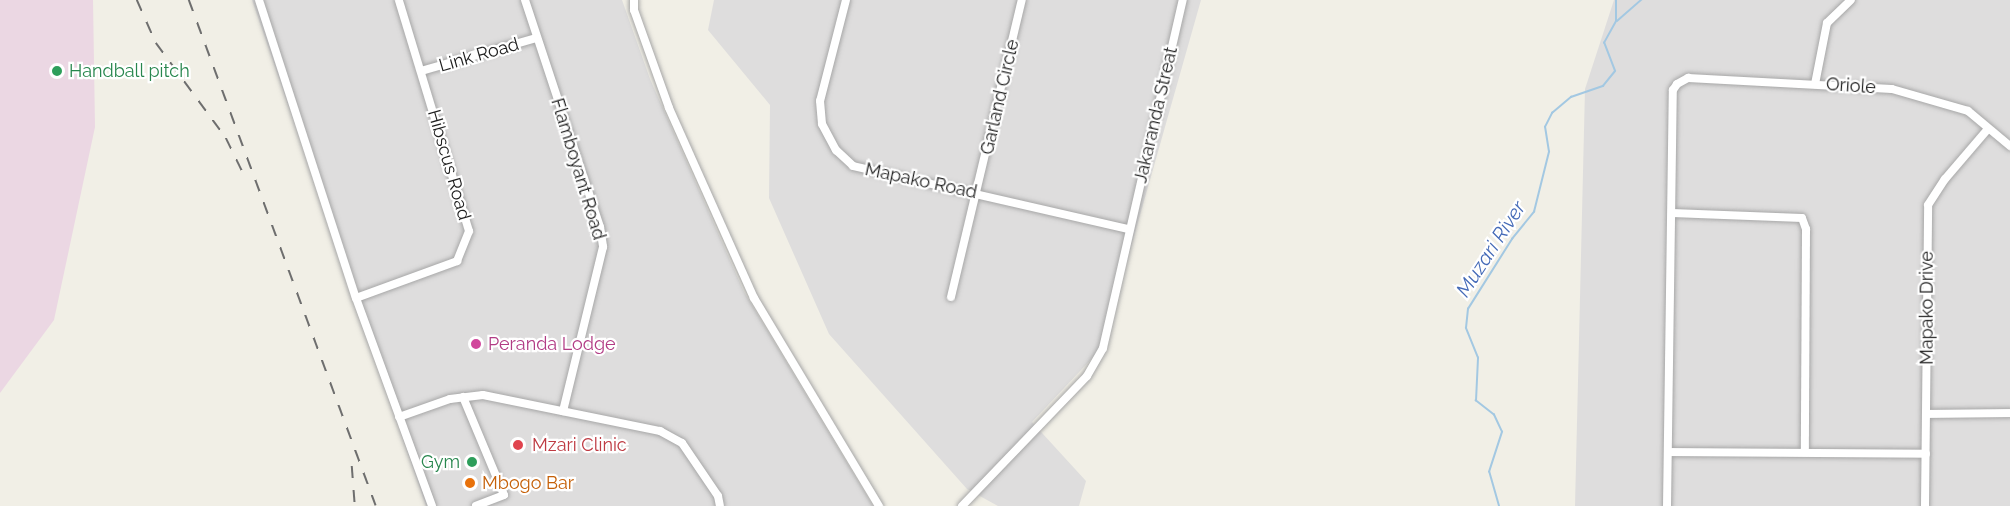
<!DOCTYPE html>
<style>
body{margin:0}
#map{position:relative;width:2010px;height:506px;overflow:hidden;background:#f1efe6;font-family:Raleway,sans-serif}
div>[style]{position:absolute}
.residential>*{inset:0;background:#dedddd}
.industrial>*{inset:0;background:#ebd7e3}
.stream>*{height:1.5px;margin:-0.75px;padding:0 0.75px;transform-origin:0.75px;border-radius:0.75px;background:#a3c8e2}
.roads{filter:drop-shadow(0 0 2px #a7a7a7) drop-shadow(0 0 2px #a7a7a7)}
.minor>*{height:8px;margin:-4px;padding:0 4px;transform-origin:4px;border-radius:4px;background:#fff}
.rail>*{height:1.5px;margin-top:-0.75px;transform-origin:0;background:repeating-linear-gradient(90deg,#6e6e6e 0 12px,transparent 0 24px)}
.dots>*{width:16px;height:16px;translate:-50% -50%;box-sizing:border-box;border:3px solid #fff;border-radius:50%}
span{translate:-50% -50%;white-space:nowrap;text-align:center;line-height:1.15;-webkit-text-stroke:4.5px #fff;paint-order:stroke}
.street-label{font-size:18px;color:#202020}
.leisure-label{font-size:18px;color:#27864d}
.left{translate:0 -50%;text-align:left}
.right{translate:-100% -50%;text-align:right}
.hotel-label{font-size:18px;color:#b23c85}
.health-label{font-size:18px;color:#be3a42}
.food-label{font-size:18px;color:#c56008}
.water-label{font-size:20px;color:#446ab7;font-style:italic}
</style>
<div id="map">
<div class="residential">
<i style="clip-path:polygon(252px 0,622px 0,650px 79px,744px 292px,873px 506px,426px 506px)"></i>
<i style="clip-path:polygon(714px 0,1201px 0,1108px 328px,1097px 353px,1032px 422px,1086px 481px,1079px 506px,998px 506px,967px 489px,829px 334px,769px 198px,770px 105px,708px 30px)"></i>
<i style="clip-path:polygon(1614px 0,2010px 0,2010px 506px,1575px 506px,1585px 89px)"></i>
</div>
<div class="industrial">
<i style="clip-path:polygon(0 0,93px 0,95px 127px,54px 320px,0 393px)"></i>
</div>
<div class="stream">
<i style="left:1617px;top:21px;width:32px;rotate:-41deg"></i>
<i style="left:1499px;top:506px;width:35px;rotate:-106deg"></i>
<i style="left:1489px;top:472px;width:42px;rotate:-72deg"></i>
<i style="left:1502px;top:432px;width:19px;rotate:-115deg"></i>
<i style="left:1494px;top:415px;width:23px;rotate:-142deg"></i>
<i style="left:1476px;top:401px;width:43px;rotate:-87.3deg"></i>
<i style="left:1478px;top:358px;width:32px;rotate:-112deg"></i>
<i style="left:1466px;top:328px;width:19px;rotate:-84deg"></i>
<i style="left:1468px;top:309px;width:83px;rotate:-57.8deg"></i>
<i style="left:1512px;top:239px;width:35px;rotate:-51deg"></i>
<i style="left:1534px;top:212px;width:62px;rotate:-76deg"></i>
<i style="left:1549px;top:152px;width:25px;rotate:-99deg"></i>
<i style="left:1545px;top:127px;width:16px;rotate:-63deg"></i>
<i style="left:1552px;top:113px;width:25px;rotate:-40deg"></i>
<i style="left:1571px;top:97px;width:34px;rotate:-19deg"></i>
<i style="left:1603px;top:86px;width:19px;rotate:-51deg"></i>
<i style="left:1615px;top:71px;width:30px;rotate:-111deg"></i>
<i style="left:1604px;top:43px;width:25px;rotate:-61deg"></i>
<i style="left:1616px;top:21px;width:21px;rotate:-90deg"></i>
</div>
<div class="roads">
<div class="minor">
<i style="left:259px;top:0;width:313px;rotate:72deg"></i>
<i style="left:356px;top:298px;width:221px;rotate:69.9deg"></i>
<i style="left:525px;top:0;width:239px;rotate:71.7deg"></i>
<i style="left:600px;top:227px;width:20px;rotate:81deg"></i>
<i style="left:603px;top:247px;width:169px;rotate:103.7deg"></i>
<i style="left:634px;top:0;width:10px;rotate:90deg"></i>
<i style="left:634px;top:10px;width:104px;rotate:70.3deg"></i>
<i style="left:669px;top:108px;width:208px;rotate:65.9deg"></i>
<i style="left:754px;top:298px;width:243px;rotate:59deg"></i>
<i style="left:846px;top:0;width:104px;rotate:104.4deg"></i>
<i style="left:820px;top:101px;width:23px;rotate:85deg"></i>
<i style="left:822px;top:124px;width:30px;rotate:62deg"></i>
<i style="left:836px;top:150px;width:23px;rotate:43deg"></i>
<i style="left:853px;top:166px;width:282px;rotate:12.9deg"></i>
<i style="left:421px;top:71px;width:120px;rotate:-16deg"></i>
<i style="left:1815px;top:84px;width:62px;rotate:-78.9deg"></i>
<i style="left:1827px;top:23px;width:33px;rotate:-44deg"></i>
<i style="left:1672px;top:213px;width:130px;rotate:2.2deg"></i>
<i style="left:1802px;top:218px;width:12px;rotate:70deg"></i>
<i style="left:1806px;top:229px;width:223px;rotate:90.3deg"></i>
<i style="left:951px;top:297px;width:305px;rotate:-76.6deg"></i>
<i style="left:356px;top:298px;width:108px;rotate:-20.1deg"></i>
<i style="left:457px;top:261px;width:32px;rotate:-68deg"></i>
<i style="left:469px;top:231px;width:241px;rotate:-106.9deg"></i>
<i style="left:463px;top:397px;width:106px;rotate:67.3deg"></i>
<i style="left:504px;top:495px;width:30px;rotate:159deg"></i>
<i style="left:1926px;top:414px;width:84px;rotate:-0.7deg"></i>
<i style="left:399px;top:417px;width:54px;rotate:-19.4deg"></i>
<i style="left:450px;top:399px;width:33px;rotate:-7deg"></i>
<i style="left:483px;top:395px;width:181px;rotate:11.5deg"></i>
<i style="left:660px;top:431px;width:25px;rotate:29deg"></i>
<i style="left:682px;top:443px;width:64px;rotate:55.8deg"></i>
<i style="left:718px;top:496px;width:10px;rotate:79deg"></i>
<i style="left:1668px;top:452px;width:258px;rotate:0.4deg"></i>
<i style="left:962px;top:506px;width:180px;rotate:-46.1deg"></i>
<i style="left:1087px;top:376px;width:32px;rotate:-60deg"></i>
<i style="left:1103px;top:348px;width:357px;rotate:-77.1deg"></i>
<i style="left:1667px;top:506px;width:416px;rotate:-89.2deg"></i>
<i style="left:1673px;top:90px;width:7px;rotate:-56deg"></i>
<i style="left:1677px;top:84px;width:13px;rotate:-29deg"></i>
<i style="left:1688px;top:78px;width:204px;rotate:3.1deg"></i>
<i style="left:1892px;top:89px;width:79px;rotate:16.1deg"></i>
<i style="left:1968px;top:111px;width:55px;rotate:39.8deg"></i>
<i style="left:1925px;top:506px;width:301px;rotate:-89.4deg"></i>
<i style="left:1928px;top:205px;width:31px;rotate:-57deg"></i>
<i style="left:1945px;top:179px;width:65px;rotate:-49.4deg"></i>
</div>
</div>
<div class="rail">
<i style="left:137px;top:0;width:47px;rotate:66.2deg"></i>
<i style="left:156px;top:43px;width:118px;rotate:53.6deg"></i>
<i style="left:226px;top:138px;width:37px;rotate:64deg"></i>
<i style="left:189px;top:0;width:539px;rotate:69.72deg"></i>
<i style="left:352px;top:466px;width:40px;rotate:85.7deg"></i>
</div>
<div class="dots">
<i style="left:57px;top:71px;background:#2e9e5b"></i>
<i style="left:476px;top:344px;background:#d1479c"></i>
<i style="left:518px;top:445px;background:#e0444e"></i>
<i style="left:472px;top:462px;background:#2e9e5b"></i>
<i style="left:470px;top:483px;background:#e8710a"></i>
</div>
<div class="street-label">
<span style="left:479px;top:55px;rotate:-16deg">Link Road</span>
<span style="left:1851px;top:86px;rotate:4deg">Oriole</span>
<span style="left:1000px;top:97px;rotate:-77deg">Garland Circle</span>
<span style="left:1156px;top:115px;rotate:-77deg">Jakaranda Streat</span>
<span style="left:449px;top:165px;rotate:74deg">Hibscus Road</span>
<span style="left:578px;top:169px;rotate:73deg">Flamboyant Road</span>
<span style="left:921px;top:181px;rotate:12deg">Mapako Road</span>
<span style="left:1927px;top:308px;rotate:-90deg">Mapako Drive</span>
</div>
<div class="leisure-label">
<span class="left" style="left:69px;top:71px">Handball pitch</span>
<span class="right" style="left:460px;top:462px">Gym</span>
</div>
<div class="hotel-label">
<span class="left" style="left:488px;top:344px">Peranda Lodge</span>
</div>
<div class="health-label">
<span class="left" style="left:532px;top:445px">Mzari Clinic</span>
</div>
<div class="food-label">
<span class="left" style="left:482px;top:483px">Mbogo Bar</span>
</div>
<div class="water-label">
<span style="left:1491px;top:249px;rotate:-57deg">Muzari River</span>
</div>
</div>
